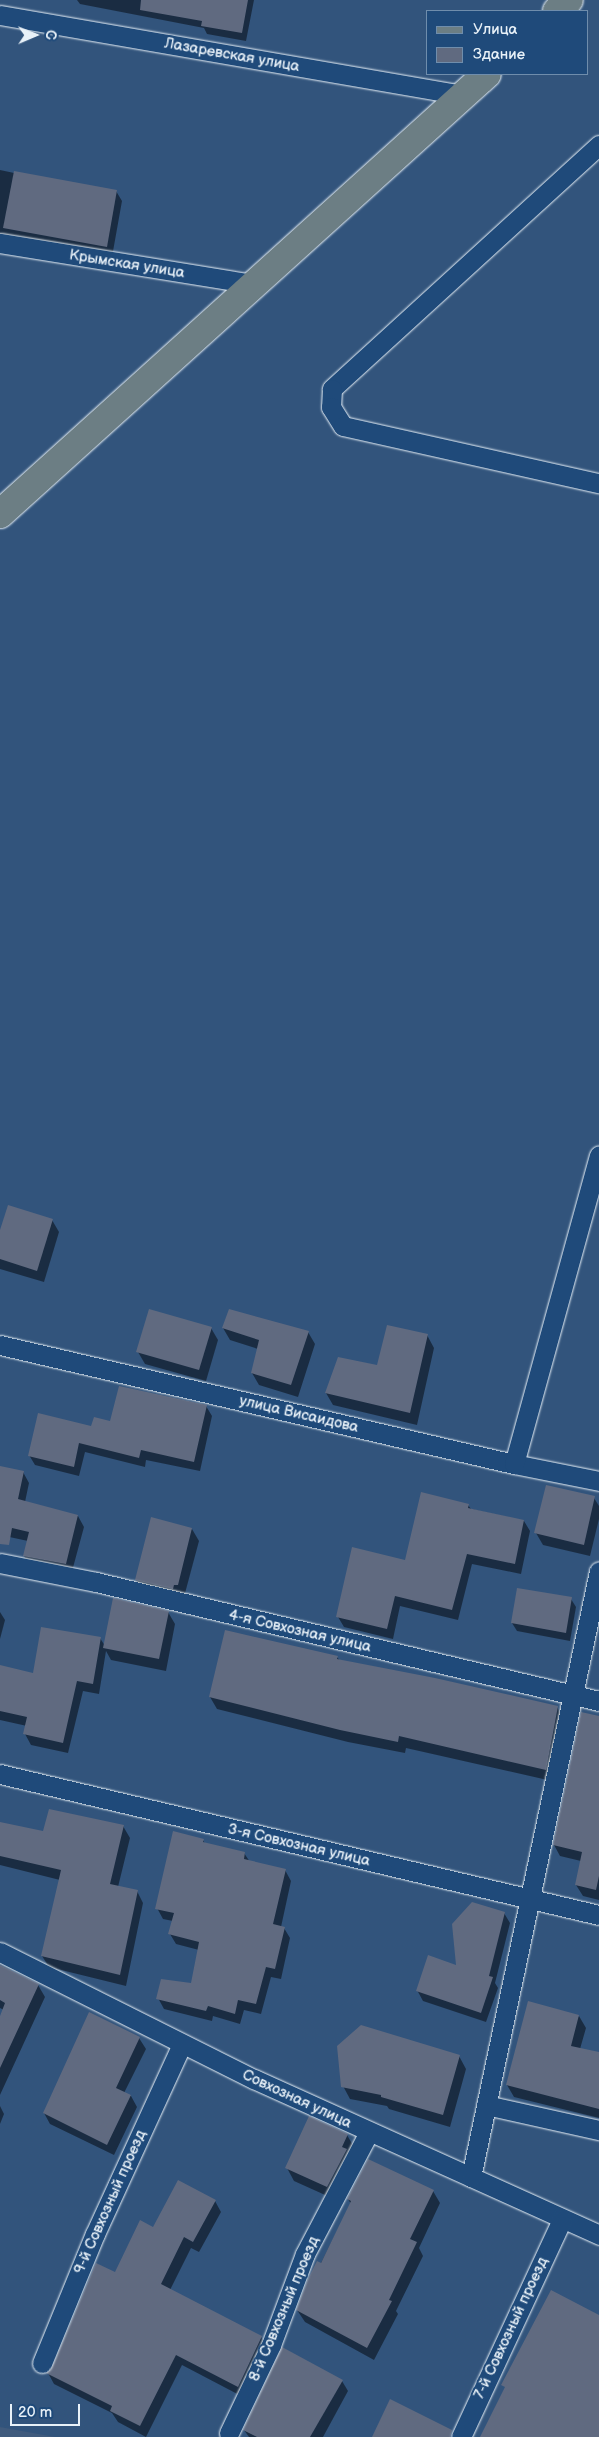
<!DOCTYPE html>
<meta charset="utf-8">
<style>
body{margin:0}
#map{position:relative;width:599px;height:2437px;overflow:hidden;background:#32547c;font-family:"Balsamiq Sans",sans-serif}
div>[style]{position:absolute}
.built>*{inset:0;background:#405b7d}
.shadow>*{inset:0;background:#0007}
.building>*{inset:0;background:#606a80}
.roads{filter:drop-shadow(0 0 1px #e8f1f8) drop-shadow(0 0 1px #e8f1f8)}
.street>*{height:19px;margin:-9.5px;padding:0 9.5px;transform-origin:9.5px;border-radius:9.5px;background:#1f4a7a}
.primary>*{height:28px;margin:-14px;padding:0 14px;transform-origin:14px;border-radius:14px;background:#6c7e84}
span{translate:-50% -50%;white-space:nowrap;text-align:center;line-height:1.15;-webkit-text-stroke:4px #1f4a7a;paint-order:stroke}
.street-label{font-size:15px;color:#e8f1f8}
.legend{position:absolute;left:426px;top:10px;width:162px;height:65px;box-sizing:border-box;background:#1f4a7a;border:1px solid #6f8dac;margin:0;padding:6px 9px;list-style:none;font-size:15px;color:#e8f1f8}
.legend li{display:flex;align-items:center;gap:10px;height:25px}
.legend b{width:25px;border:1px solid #6f8dac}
.north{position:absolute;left:10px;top:10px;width:50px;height:50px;-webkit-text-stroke:4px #1f4a7a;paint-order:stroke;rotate:89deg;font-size:14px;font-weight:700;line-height:20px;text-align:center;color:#e8f1f8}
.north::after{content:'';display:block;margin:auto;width:18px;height:22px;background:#e8f1f8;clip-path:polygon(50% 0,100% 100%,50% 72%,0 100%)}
.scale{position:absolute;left:10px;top:2404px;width:70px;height:22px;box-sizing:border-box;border:2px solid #e8f1f8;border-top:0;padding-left:6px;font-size:15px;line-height:18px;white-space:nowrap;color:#e8f1f8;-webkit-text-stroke:4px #1f4a7a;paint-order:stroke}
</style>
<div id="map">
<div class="built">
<i style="clip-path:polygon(0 2427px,55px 2437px,0 2437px)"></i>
</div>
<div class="shadow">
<i style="clip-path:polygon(77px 0,254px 0,246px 41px,207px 34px,204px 28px,80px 4px)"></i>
<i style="clip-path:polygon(0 170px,71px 185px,116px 191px,122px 201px,112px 257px,0 236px)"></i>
<i style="clip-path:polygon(52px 1220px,59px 1232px,44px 1282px,0 1269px,0 1234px)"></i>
<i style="clip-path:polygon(211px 1328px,218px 1340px,206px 1381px,145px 1364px,138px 1352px)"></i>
<i style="clip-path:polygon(223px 1328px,308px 1332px,315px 1344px,298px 1397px,259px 1385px,252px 1373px,258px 1349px,230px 1340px)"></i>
<i style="clip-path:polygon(427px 1335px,434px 1348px,417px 1425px,333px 1405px,326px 1393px,378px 1366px)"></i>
<i style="clip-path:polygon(206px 1406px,212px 1416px,200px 1471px,146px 1460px,145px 1467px,85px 1452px,79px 1476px,35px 1465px,29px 1455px,92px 1427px)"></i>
<i style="clip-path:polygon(0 1467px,23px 1472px,29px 1483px,25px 1502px,78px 1516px,84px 1527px,71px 1575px,30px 1567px,24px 1556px,28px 1541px,0 1535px)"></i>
<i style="clip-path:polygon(594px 1498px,599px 1506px,599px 1519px,590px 1556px,543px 1545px,536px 1533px)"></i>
<i style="clip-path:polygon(468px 1505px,471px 1509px,524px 1521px,530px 1531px,521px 1574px,472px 1564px,458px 1620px,400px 1606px,393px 1639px,344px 1627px,338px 1617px,406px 1561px)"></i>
<i style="clip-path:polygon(192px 1529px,199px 1541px,184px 1597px,144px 1592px,136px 1580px)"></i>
<i style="clip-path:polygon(571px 1599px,576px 1607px,570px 1641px,517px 1631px,512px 1623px)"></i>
<i style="clip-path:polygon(0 1612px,5px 1620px,0 1639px)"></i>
<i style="clip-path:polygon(168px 1612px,175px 1624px,166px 1671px,111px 1660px,106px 1651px,99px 1694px,83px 1691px,68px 1753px,31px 1745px,25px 1734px,27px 1726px,0 1720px,0 1667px,34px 1675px,100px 1638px,105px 1646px)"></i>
<i style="clip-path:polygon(337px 1657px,340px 1661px,557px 1707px,564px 1719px,552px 1781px,406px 1748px,405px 1753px,348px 1742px,217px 1709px,210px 1697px)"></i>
<i style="clip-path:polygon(599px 1717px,599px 1900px,583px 1896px,576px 1885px,581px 1861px,560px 1856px,554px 1845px)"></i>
<i style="clip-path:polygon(0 1823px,44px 1833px,123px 1826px,130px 1838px,118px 1887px,137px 1891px,143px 1903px,126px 1986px,49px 1967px,42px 1956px,60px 1880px,0 1865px)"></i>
<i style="clip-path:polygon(203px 1840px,205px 1844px,244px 1853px,250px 1862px,285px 1870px,291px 1881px,281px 1927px,284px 1928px,290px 1938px,281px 1979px,271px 1977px,261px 2014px,244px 2010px,240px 2024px,213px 2016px,212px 2021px,164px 2009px,158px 1998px,192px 1985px,199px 1950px,176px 1944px,170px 1934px,173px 1921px,163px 1919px,157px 1908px)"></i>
<i style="clip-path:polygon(504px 1913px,510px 1923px,495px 1983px,498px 1988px,486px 2022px,423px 2001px,417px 1990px,458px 1966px)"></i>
<i style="clip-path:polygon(0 1965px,38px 1985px,45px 1997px,0 2095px,0 2020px,4px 2010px,0 2008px)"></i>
<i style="clip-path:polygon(579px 2016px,586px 2028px,580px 2049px,599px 2054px,599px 2118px,514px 2097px,507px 2085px)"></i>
<i style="clip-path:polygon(139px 2038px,146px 2049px,124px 2093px,131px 2096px,137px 2107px,114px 2155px,50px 2124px,44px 2113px)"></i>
<i style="clip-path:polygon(459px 2056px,466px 2069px,450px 2127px,389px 2109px,387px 2106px,350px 2099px,343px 2086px)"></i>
<i style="clip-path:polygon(0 2106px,4px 2114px,0 2124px)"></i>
<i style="clip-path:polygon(347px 2135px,354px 2147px,334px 2199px,294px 2181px,287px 2168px)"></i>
<i style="clip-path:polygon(433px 2191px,440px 2203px,419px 2248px,423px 2256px,396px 2311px,398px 2314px,374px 2360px,305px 2322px,297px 2310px,351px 2204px,348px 2199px)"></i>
<i style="clip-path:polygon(215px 2201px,221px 2212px,199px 2252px,191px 2248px,170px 2290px,261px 2337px,268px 2349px,245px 2398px,182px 2365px,146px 2437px,118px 2422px,112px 2413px,54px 2384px,48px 2373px,115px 2274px,153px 2228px)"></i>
<i style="clip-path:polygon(342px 2381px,348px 2391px,323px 2437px,249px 2437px,244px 2430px)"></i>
</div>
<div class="building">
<i style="clip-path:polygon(141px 0,248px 0,242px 33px,201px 26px,202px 21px,140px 10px)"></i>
<i style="clip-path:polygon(14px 171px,117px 190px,107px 247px,3px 228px)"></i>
<i style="clip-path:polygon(8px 1205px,53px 1219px,37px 1271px,0 1259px,0 1230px)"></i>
<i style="clip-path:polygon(149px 1309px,212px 1327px,199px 1370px,136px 1352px)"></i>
<i style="clip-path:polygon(229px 1309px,309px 1331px,291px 1385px,251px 1373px,259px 1340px,222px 1328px)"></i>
<i style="clip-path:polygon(387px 1325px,428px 1334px,410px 1413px,325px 1393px,338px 1357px,377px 1365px)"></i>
<i style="clip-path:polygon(119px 1386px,207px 1405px,194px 1462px,141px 1450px,139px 1458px,79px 1443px,74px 1467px,28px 1456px,38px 1413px,91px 1426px,94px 1417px,110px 1421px)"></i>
<i style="clip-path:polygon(0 1466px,24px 1471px,18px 1499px,78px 1515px,66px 1564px,23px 1556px,29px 1532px,12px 1528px,9px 1545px,0 1544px)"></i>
<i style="clip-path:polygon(546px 1485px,595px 1496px,584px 1545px,534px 1533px)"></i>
<i style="clip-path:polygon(421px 1492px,469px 1504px,468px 1508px,524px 1520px,515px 1564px,467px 1554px,452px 1610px,395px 1596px,387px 1629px,336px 1617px,352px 1547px,405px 1560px)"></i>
<i style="clip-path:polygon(151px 1517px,192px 1528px,178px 1585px,174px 1585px,173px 1589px,135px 1580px)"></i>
<i style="clip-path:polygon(517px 1588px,572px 1597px,566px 1633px,511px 1623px)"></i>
<i style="clip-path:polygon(113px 1598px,169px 1611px,159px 1659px,103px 1648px)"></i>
<i style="clip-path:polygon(41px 1627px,101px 1637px,93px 1684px,77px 1681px,63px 1743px,23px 1734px,27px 1717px,0 1711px,0 1665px,33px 1673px)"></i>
<i style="clip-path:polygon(225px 1630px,338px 1656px,337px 1659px,435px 1678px,558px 1706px,546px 1770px,399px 1736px,398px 1742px,340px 1730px,209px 1697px)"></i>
<i style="clip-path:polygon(581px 1712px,599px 1716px,599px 1876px,596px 1890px,575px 1885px,582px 1852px,553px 1845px)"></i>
<i style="clip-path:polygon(49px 1809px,124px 1825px,110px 1884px,138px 1890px,120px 1975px,41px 1956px,61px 1870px,0 1856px,0 1822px,43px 1831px)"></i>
<i style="clip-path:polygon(173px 1831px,204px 1839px,203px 1842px,245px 1852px,244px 1859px,286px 1869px,273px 1924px,285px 1927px,275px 1969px,266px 1967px,256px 2004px,238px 2000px,235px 2014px,208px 2006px,206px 2011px,156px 1999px,161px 1979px,191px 1983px,199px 1942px,168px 1934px,174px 1913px,155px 1909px)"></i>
<i style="clip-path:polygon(472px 1902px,505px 1912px,489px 1976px,493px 1977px,481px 2013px,416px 1991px,428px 1955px,456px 1965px,452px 1924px)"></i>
<i style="clip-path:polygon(0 1965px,39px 1984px,0 2068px,0 2016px,5px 2003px,0 2000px)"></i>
<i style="clip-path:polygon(528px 2001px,579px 2015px,571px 2046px,599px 2052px,599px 2109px,506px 2085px)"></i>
<i style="clip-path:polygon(89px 2012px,140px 2037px,116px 2088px,131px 2095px,107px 2145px,43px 2113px)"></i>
<i style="clip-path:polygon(361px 2025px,460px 2055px,443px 2115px,381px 2097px,381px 2095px,341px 2087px,337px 2046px)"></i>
<i style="clip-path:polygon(309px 2116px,348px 2134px,342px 2147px,347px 2149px,327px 2187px,285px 2168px)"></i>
<i style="clip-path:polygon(368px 2159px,434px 2190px,410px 2239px,417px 2242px,389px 2300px,392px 2301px,367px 2348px,296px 2310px,308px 2279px,317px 2261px,321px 2263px,351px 2201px,347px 2199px)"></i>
<i style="clip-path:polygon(178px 2180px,216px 2200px,193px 2242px,184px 2237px,161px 2284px,262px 2336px,238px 2387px,176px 2355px,140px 2426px,110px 2411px,112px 2406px,46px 2373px,52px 2367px,96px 2263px,115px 2272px,140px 2220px,153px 2227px)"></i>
<i style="clip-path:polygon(551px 2290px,599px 2315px,599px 2437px,480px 2437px,505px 2387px,501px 2385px)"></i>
<i style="clip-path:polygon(282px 2347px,343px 2380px,310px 2437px,257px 2437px,243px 2430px)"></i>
<i style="clip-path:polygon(390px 2399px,452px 2430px,450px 2437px,372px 2437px)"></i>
</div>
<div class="roads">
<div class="street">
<i style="left:0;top:15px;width:471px;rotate:9.8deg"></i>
<i style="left:599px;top:145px;width:362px;rotate:137.6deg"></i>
<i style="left:332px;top:389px;width:18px;rotate:93deg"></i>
<i style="left:331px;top:407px;width:22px;rotate:58deg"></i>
<i style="left:343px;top:426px;width:262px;rotate:12.6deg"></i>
<i style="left:0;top:243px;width:257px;rotate:9.2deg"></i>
<i style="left:0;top:1345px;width:528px;rotate:13.04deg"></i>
<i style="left:514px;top:1464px;width:87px;rotate:11.3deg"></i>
<i style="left:514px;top:1464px;width:320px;rotate:-74.6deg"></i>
<i style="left:0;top:1563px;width:98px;rotate:11.2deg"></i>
<i style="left:96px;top:1582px;width:517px;rotate:13.31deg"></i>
<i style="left:0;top:1774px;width:615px;rotate:13.25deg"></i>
<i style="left:0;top:1952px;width:284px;rotate:26.6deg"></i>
<i style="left:254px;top:2079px;width:379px;rotate:24.3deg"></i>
<i style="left:486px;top:2105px;width:116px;rotate:12.5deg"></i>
<i style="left:471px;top:2177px;width:619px;rotate:-78.07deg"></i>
<i style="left:42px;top:2363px;width:139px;rotate:-67.7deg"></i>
<i style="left:95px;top:2234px;width:209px;rotate:-65.4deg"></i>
<i style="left:229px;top:2433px;width:98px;rotate:-64.5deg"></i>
<i style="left:271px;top:2345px;width:97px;rotate:-69.5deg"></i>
<i style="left:305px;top:2254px;width:138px;rotate:-62.3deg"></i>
<i style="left:461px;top:2437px;width:240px;rotate:-65.1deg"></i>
</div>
<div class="primary">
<i style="left:557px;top:11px;width:16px;rotate:-43deg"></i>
<i style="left:0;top:514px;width:656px;rotate:-42.1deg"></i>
</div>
</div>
<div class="street-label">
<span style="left:232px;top:55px;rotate:10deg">Лазаревская улица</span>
<span style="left:127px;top:264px;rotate:9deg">Крымская улица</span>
<span style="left:299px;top:1414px;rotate:13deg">улица Висаидова</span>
<span style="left:300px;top:1631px;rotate:13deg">4-я Совхозная улица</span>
<span style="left:299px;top:1845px;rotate:13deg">3-я Совхозная улица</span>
<span style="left:297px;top:2099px;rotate:25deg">Совхозная улица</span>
<span style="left:110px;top:2202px;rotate:-66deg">9-й Совхозный проезд</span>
<span style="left:284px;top:2309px;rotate:-67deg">8-й Совхозный проезд</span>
<span style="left:511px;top:2328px;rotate:-65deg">7-й Совхозный проезд</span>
</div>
<ul class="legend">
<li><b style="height:6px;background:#6c7e84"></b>Улица</li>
<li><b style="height:14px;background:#606a80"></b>Здание</li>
</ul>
<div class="north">С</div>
<div class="scale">20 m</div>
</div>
